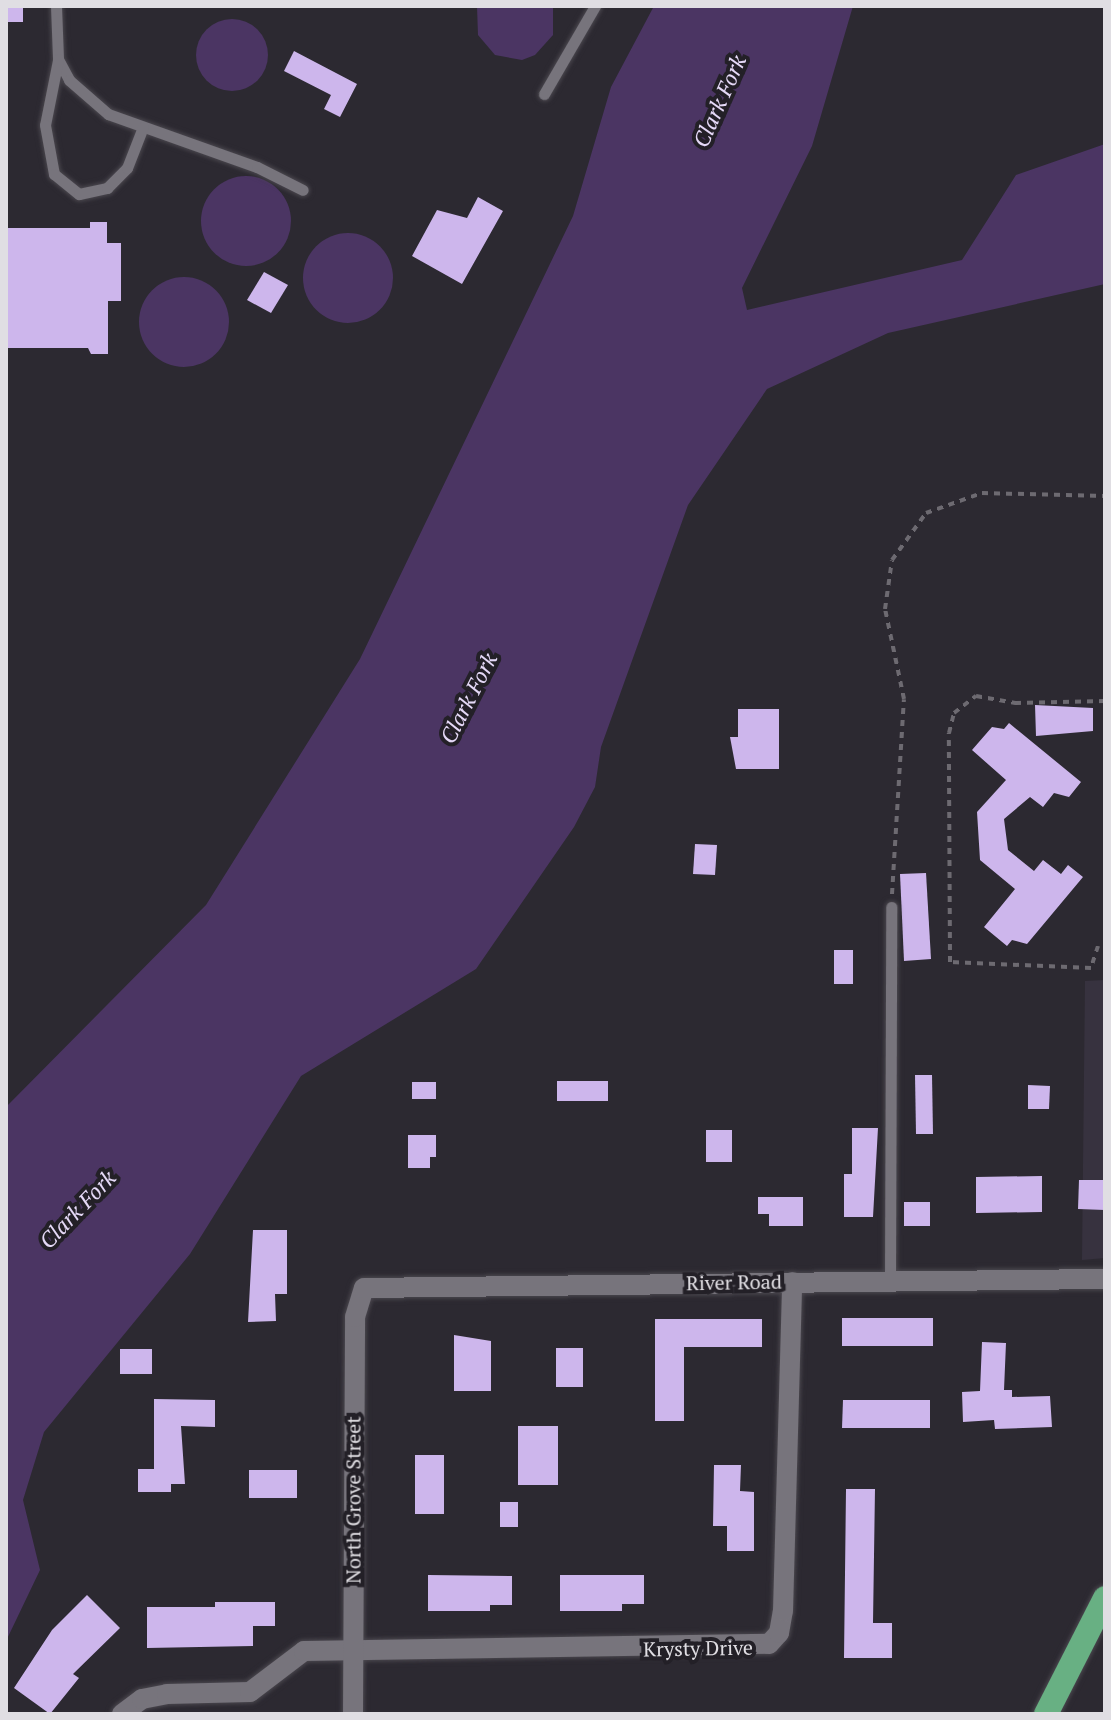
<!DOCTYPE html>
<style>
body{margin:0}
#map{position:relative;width:1111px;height:1720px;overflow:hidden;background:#2c2931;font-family:"PT Serif",serif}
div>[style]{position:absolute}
.built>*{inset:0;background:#37323f}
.water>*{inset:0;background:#4b3563}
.round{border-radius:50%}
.building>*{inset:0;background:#cdb6ec}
.path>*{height:4px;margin-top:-2px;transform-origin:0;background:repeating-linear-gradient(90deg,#6d6a71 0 6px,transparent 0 12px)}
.roads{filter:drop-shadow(0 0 2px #4a474e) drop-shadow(0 0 2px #4a474e)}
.lane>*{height:11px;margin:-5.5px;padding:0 5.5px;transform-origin:5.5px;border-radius:5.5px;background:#77747c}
.street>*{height:20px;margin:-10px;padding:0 10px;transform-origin:10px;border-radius:10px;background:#77747c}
.highway>*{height:24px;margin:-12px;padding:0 12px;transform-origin:12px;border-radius:12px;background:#68b083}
span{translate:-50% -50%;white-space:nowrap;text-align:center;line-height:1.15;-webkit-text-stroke:8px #232027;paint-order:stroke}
.street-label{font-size:20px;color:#e0dee3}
.water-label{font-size:22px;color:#e5d9f7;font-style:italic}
.frame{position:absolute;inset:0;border:8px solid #e0dee3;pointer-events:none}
</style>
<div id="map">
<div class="built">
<i style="clip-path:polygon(1105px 980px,1105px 1258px,1082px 1260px,1085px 981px)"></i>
</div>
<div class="water">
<i style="clip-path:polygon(477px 6px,553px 6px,553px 35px,535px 55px,522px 60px,495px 55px,478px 35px)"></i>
<i style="clip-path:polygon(654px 6px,853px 6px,812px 146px,742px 288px,747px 310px,962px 260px,1016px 175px,1105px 144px,1105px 284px,888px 333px,767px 389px,688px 505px,601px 747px,595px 787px,574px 827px,476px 969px,301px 1076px,190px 1254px,44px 1432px,23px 1500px,40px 1570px,6px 1641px,6px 1107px,206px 905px,360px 659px,573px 216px,611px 87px)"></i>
<i class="round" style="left:196px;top:19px;width:72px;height:72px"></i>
<i class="round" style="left:201px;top:176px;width:90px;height:90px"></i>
<i class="round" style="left:303px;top:233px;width:90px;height:90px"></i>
<i class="round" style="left:139px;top:277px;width:90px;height:90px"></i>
</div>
<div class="building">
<i style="clip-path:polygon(6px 6px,23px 6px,23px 22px,6px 22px)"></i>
<i style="clip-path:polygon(294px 51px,357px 84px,340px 117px,324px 109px,331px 95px,284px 71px)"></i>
<i style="clip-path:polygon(478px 197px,503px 211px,462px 284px,412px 256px,437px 210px,467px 218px)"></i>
<i style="clip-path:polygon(90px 222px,107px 222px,107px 243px,121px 243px,121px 301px,108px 301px,108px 354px,91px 354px,88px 348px,6px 348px,6px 228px,90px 228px)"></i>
<i style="clip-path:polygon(264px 272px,288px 285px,271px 313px,247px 300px)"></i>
<i style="clip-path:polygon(1035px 705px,1093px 708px,1093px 731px,1036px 736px)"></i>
<i style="clip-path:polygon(738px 709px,779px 709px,779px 769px,736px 769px,730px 737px,738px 737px)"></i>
<i style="clip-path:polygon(1009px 723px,1081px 782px,1069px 797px,1054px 793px,1043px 807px,1030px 797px,1004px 819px,1008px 850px,1034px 871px,1043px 860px,1061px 874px,1068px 865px,1083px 877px,1027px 944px,1012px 940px,1007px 946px,984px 927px,1015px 889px,980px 860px,977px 812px,1006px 780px,972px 750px,992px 727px,1004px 729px)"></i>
<i style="clip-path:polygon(695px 844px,717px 845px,715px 875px,693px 874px)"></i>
<i style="clip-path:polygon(926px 873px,931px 959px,904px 961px,900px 874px)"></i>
<i style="clip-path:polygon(834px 950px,853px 950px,853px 984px,834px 984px)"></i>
<i style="clip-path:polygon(915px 1075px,932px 1075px,933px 1134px,916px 1134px)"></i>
<i style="clip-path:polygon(557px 1081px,608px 1081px,608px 1101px,557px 1101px)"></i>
<i style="clip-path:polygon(412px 1082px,436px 1082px,436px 1099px,412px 1099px)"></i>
<i style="clip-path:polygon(1028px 1085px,1050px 1086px,1049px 1109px,1028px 1109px)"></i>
<i style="clip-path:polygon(852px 1128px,878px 1128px,873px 1217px,844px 1217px,844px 1174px,852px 1174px)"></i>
<i style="clip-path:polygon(706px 1130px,732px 1130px,732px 1162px,706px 1162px)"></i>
<i style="clip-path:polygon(408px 1135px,436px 1135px,436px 1157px,430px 1157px,430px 1168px,408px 1168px)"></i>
<i style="clip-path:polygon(1042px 1176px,1042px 1212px,976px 1213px,976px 1177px)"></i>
<i style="clip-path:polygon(1079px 1180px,1105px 1180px,1105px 1210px,1078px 1209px)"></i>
<i style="clip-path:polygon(758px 1197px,803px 1197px,803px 1226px,769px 1226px,769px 1214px,758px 1214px)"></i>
<i style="clip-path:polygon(904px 1202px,930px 1202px,930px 1226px,904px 1226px)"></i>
<i style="clip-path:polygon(253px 1230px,287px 1230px,287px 1294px,275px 1294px,276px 1321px,248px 1322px)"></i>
<i style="clip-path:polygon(842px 1318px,933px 1318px,933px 1346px,842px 1346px)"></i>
<i style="clip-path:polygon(655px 1319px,762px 1319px,762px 1347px,684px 1347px,684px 1421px,655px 1421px)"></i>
<i style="clip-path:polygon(454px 1335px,491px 1341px,491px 1391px,454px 1391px)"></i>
<i style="clip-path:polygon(982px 1342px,1006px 1343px,1004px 1390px,1012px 1390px,1012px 1397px,1050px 1396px,1052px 1427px,995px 1429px,994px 1420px,963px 1422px,962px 1392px,980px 1391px)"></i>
<i style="clip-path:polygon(556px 1348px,583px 1348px,583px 1387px,556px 1387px)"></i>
<i style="clip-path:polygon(120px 1349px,152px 1349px,152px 1374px,120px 1374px)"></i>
<i style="clip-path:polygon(154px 1399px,215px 1400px,215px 1427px,181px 1426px,185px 1484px,171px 1484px,171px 1492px,138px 1492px,138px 1469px,154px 1469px)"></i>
<i style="clip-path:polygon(843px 1400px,930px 1400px,930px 1428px,842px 1428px)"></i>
<i style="clip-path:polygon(518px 1426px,558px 1426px,558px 1485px,518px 1485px)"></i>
<i style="clip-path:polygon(415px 1455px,444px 1455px,444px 1514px,415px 1514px)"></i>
<i style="clip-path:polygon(714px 1465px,741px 1465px,740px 1491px,754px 1492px,754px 1551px,727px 1551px,727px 1526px,713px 1526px)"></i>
<i style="clip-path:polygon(249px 1470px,297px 1470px,297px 1498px,249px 1498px)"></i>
<i style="clip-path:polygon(846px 1489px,875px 1489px,873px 1623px,892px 1623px,892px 1658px,844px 1658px)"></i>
<i style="clip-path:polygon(500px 1502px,518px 1502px,518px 1527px,500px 1527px)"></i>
<i style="clip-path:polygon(428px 1575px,512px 1576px,512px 1605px,490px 1605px,490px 1611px,428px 1611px)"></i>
<i style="clip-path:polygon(560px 1575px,644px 1575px,644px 1604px,622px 1604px,622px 1611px,560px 1611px)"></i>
<i style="clip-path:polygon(87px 1595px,120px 1628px,73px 1674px,79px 1678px,50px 1714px,14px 1688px,52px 1630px)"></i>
<i style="clip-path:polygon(215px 1602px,275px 1602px,275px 1626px,253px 1626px,253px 1646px,147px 1648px,147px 1607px,215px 1607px)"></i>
</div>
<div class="path">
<i style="left:892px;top:894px;width:195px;rotate:-86.5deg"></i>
<i style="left:904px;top:699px;width:92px;rotate:-101.9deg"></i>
<i style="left:885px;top:609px;width:49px;rotate:-81.9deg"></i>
<i style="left:892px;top:560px;width:58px;rotate:-54.1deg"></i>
<i style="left:926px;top:513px;width:59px;rotate:-19.7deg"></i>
<i style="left:982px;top:493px;width:123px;rotate:1.4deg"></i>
<i style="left:1098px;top:946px;width:23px;rotate:108deg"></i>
<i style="left:1091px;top:968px;width:141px;rotate:-177.6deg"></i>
<i style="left:950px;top:962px;width:229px;rotate:-90.3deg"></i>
<i style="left:949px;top:733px;width:21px;rotate:-76deg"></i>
<i style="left:954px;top:713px;width:28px;rotate:-38deg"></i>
<i style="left:976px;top:696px;width:40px;rotate:10deg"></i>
<i style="left:1015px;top:703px;width:90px;rotate:-1.3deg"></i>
</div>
<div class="roads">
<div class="lane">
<i style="left:56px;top:6px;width:53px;rotate:87.8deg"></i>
<i style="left:58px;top:59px;width:24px;rotate:62deg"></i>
<i style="left:69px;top:80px;width:52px;rotate:41.1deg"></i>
<i style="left:108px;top:114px;width:158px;rotate:19.6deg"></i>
<i style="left:257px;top:167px;width:51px;rotate:26.6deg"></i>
<i style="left:58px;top:60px;width:66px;rotate:101.3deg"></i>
<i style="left:45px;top:125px;width:50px;rotate:79.6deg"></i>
<i style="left:54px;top:174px;width:32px;rotate:39deg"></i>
<i style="left:79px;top:194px;width:29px;rotate:-12deg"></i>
<i style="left:107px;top:188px;width:28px;rotate:-45deg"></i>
<i style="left:127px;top:168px;width:44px;rotate:-68.7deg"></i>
<i style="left:544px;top:94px;width:102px;rotate:-59.9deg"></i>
<i style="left:890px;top:1280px;width:373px;rotate:-89.8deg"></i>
</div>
<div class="street">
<i style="left:122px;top:1714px;width:25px;rotate:-37deg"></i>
<i style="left:142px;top:1699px;width:25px;rotate:-11deg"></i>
<i style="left:167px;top:1694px;width:83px;rotate:-1.4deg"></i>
<i style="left:250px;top:1692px;width:68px;rotate:-37.2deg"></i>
<i style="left:304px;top:1651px;width:465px;rotate:-0.9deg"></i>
<i style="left:769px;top:1644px;width:15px;rotate:-48deg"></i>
<i style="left:779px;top:1633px;width:22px;rotate:-80deg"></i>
<i style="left:783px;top:1611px;width:329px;rotate:-88.4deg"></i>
<i style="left:353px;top:1714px;width:397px;rotate:-89.7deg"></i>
<i style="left:355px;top:1317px;width:30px;rotate:-73deg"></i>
<i style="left:364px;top:1288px;width:741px;rotate:-0.7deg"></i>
</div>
<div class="highway">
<i style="left:1046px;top:1714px;width:130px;rotate:-63deg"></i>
</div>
</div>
<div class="street-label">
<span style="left:734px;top:1282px;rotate:-1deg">River Road</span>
<span style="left:353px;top:1500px;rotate:-90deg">North Grove Street</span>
<span style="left:698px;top:1648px;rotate:-1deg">Krysty Drive</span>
</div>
<div class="water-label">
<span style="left:719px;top:101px;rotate:-66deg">Clark Fork</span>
<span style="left:468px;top:698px;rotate:-63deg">Clark Fork</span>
<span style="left:77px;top:1209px;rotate:-46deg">Clark Fork</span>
</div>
<div class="frame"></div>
</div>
